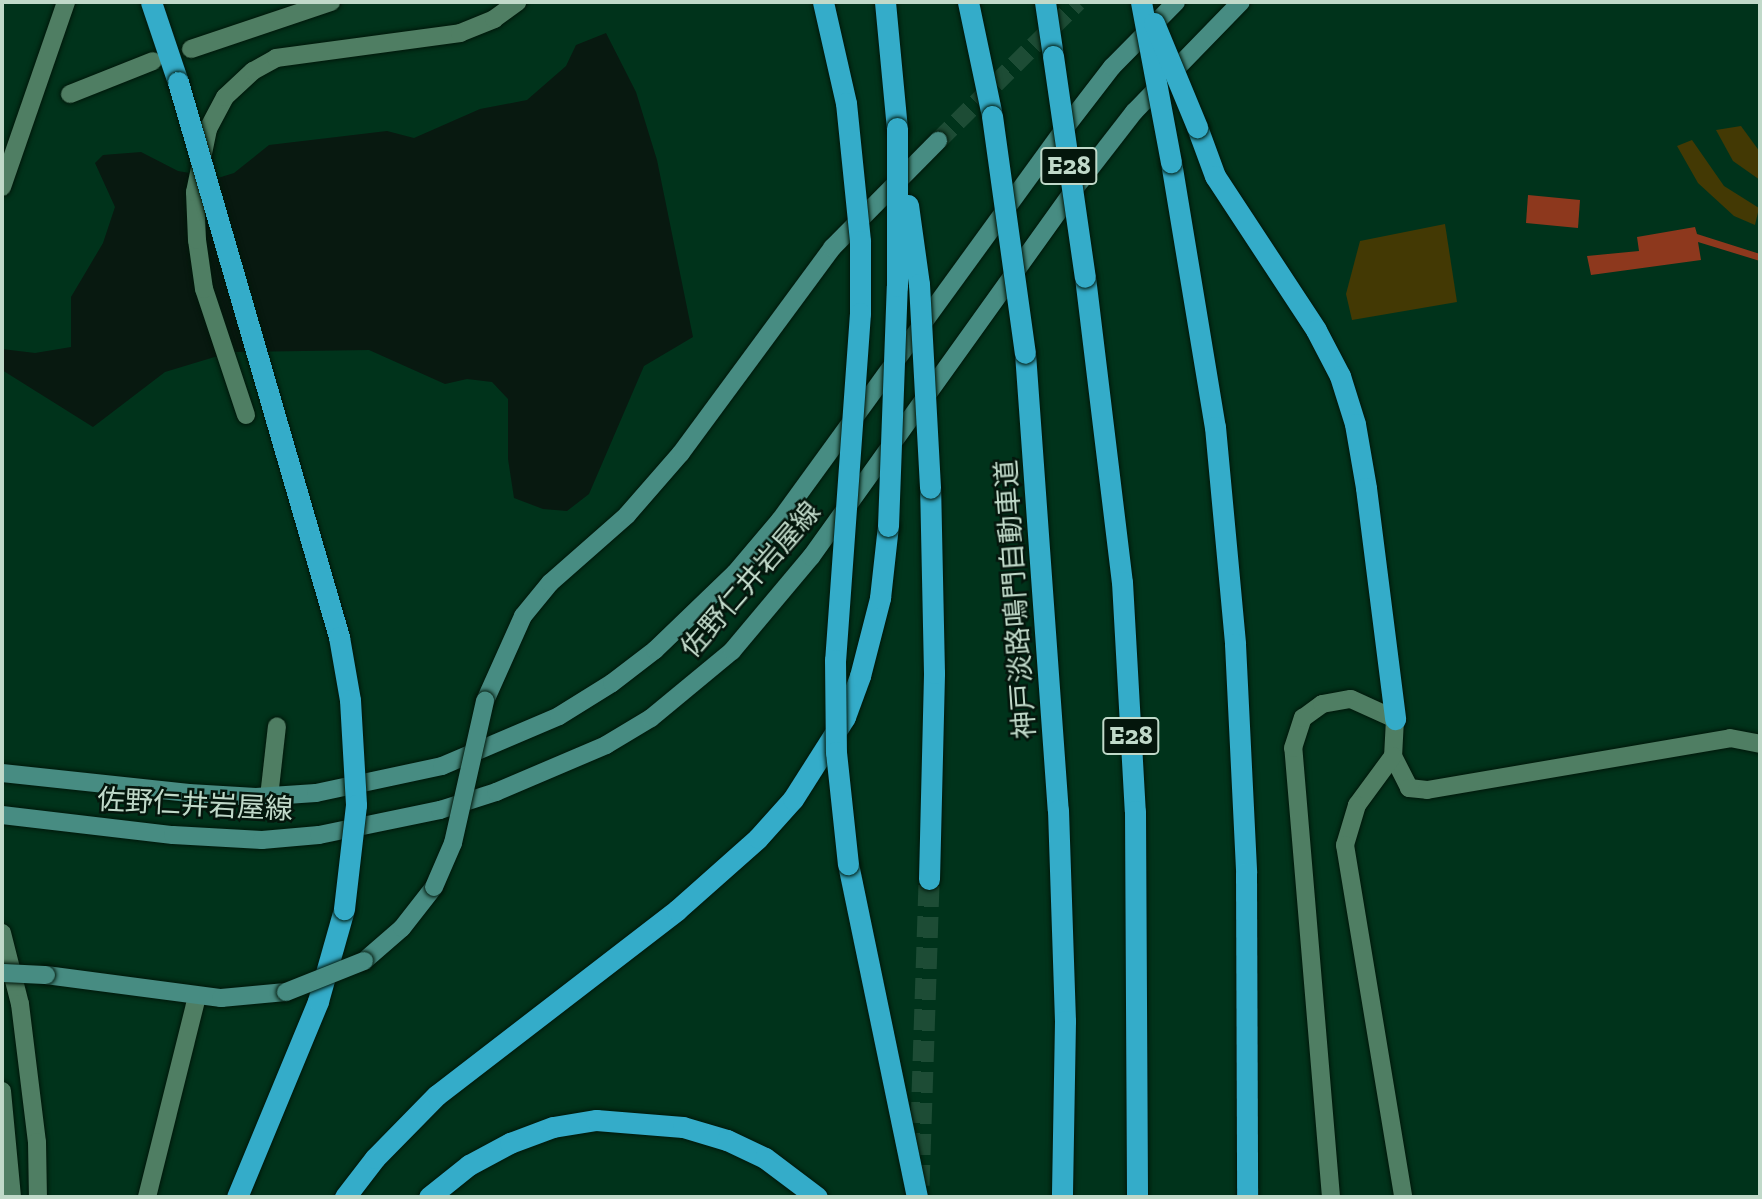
<!DOCTYPE html>
<meta charset="utf-8">
<style>
body{margin:0}
#map{position:relative;width:1762px;height:1199px;overflow:hidden;background:#00331b;font-family:"Zilla Slab","Noto Sans JP",serif}
div>[style]{position:absolute}
.green>*{inset:0;background:#433904}
.water>*{inset:0;background:#081910}
.building>*{inset:0;background:#8d381d}
.secondary-tunnel>*{height:18px;margin-top:-9px;transform-origin:0;background:repeating-linear-gradient(90deg,#1d4c35 0 18px,transparent 0 27px)}
.highway-tunnel>*{height:21px;margin-top:-10.5px;transform-origin:0;background:repeating-linear-gradient(90deg,#1d4c35 0 21px,transparent 0 31px)}
.roads{filter:drop-shadow(0 0 2px #01170a) drop-shadow(0 0 2px #01170a)}
.lane>*{height:18px;margin:-9px;padding:0 9px;transform-origin:9px;border-radius:9px;background:#4f7e63}
.street>*{height:18px;margin:-9px;padding:0 9px;transform-origin:9px;border-radius:9px;background:#4f7e63}
.secondary>*{height:18px;margin:-9px;padding:0 9px;transform-origin:9px;border-radius:9px;background:#478c82}
.highway>*{height:21px;margin:-10.5px;padding:0 10.5px;transform-origin:10.5px;border-radius:10.5px;background:#34acc9}
.bridges{filter:drop-shadow(0 0 2px #01170a) drop-shadow(0 0 2px #01170a)}
.secondary-bridge>*{height:18px;margin:-9px;padding:0 9px;transform-origin:9px;border-radius:9px;background:#478c82}
.highway-bridge>*{height:21px;margin:-10.5px;padding:0 10.5px;transform-origin:10.5px;border-radius:10.5px;background:#34acc9}
span{translate:-50% -50%;white-space:nowrap;text-align:center;line-height:1.15;-webkit-text-stroke:5px #04160c;paint-order:stroke}
.shield-label span{padding:2px 5px;background:#04160c;border:2px solid;border-radius:5px;-webkit-text-stroke-width:0}
.shield-label{font-size:26px;color:#c0d9c9;font-weight:700}
.street-label{font-size:28px;color:#c0d9c9}
.frame{position:absolute;inset:0;border:4px solid #c0d9c9;pointer-events:none}
</style>
<div id="map">
<div class="green">
<i style="clip-path:polygon(1741px 126px,1760px 152px,1760px 180px,1733px 161px,1716px 130px)"></i>
<i style="clip-path:polygon(1692px 140px,1724px 186px,1759px 208px,1755px 225px,1734px 216px,1698px 183px,1677px 146px)"></i>
<i style="clip-path:polygon(1445px 224px,1457px 302px,1352px 320px,1346px 294px,1360px 241px)"></i>
</div>
<div class="water">
<i style="clip-path:polygon(606px 33px,636px 92px,657px 160px,693px 337px,644px 366px,589px 494px,567px 511px,543px 509px,514px 498px,508px 459px,508px 399px,492px 382px,467px 379px,445px 384px,369px 350px,231px 352px,165px 372px,93px 427px,2px 370px,2px 349px,35px 353px,71px 347px,71px 297px,103px 243px,115px 207px,95px 163px,103px 155px,141px 152px,178px 171px,218px 178px,234px 173px,269px 145px,387px 131px,414px 138px,480px 109px,527px 100px,566px 66px,576px 45px)"></i>
</div>
<div class="building">
<i style="clip-path:polygon(1528px 195px,1580px 200px,1578px 228px,1526px 223px)"></i>
<i style="clip-path:polygon(1695px 227px,1697px 234px,1760px 254px,1760px 261px,1698px 242px,1701px 260px,1591px 275px,1587px 256px,1639px 251px,1637px 237px)"></i>
</div>
<div class="secondary-tunnel">
<i style="left:938px;top:141px;width:197px;rotate:-44.8deg"></i>
</div>
<div class="highway-tunnel">
<i style="left:919px;top:1185px;width:306px;rotate:-88.1deg"></i>
</div>
<div class="roads">
<div class="lane">
<i style="left:191px;top:49px;width:148px;rotate:-18.6deg"></i>
<i style="left:70px;top:94px;width:89px;rotate:-21.7deg"></i>
<i style="left:2px;top:187px;width:196px;rotate:-70.9deg"></i>
<i style="left:246px;top:415px;width:133px;rotate:-108.4deg"></i>
<i style="left:204px;top:289px;width:49px;rotate:-98.1deg"></i>
<i style="left:197px;top:240px;width:48px;rotate:-92.4deg"></i>
<i style="left:195px;top:192px;width:64px;rotate:-78.3deg"></i>
<i style="left:208px;top:129px;width:36px;rotate:-62deg"></i>
<i style="left:225px;top:97px;width:38px;rotate:-43deg"></i>
<i style="left:253px;top:71px;width:26px;rotate:-29deg"></i>
<i style="left:276px;top:58px;width:186px;rotate:-7.7deg"></i>
<i style="left:460px;top:33px;width:37px;rotate:-22deg"></i>
<i style="left:494px;top:19px;width:29px;rotate:-36deg"></i>
<i style="left:1393px;top:756px;width:36px;rotate:63deg"></i>
<i style="left:1409px;top:788px;width:18px;rotate:6deg"></i>
<i style="left:1427px;top:790px;width:307px;rotate:-9.7deg"></i>
<i style="left:1730px;top:738px;width:31px;rotate:11deg"></i>
<i style="left:269px;top:797px;width:71px;rotate:-83.6deg"></i>
<i style="left:2px;top:933px;width:73px;rotate:75.8deg"></i>
<i style="left:20px;top:1004px;width:139px;rotate:83deg"></i>
<i style="left:37px;top:1142px;width:55px;rotate:89deg"></i>
<i style="left:2px;top:1091px;width:106px;rotate:84.6deg"></i>
<i style="left:1331px;top:1197px;width:451px;rotate:-94.8deg"></i>
<i style="left:1293px;top:748px;width:32px;rotate:-72deg"></i>
<i style="left:1303px;top:718px;width:24px;rotate:-36deg"></i>
<i style="left:1322px;top:704px;width:29px;rotate:-10deg"></i>
<i style="left:1351px;top:699px;width:48px;rotate:24.4deg"></i>
<i style="left:1395px;top:719px;width:37px;rotate:93deg"></i>
<i style="left:1393px;top:756px;width:61px;rotate:126.3deg"></i>
<i style="left:1357px;top:805px;width:42px;rotate:106.7deg"></i>
<i style="left:1345px;top:845px;width:357px;rotate:80.6deg"></i>
</div>
<div class="street">
<i style="left:147px;top:1197px;width:207px;rotate:-76deg"></i>
</div>
<div class="secondary">
<i style="left:485px;top:701px;width:93px;rotate:-65.9deg"></i>
<i style="left:523px;top:616px;width:43px;rotate:-50.7deg"></i>
<i style="left:550px;top:583px;width:103px;rotate:-41.4deg"></i>
<i style="left:627px;top:515px;width:82px;rotate:-48.9deg"></i>
<i style="left:681px;top:453px;width:255px;rotate:-53.6deg"></i>
<i style="left:832px;top:248px;width:151px;rotate:-45.3deg"></i>
<i style="left:2px;top:773px;width:188px;rotate:6.1deg"></i>
<i style="left:189px;top:793px;width:67px;rotate:3.4deg"></i>
<i style="left:256px;top:797px;width:60px;rotate:-3.8deg"></i>
<i style="left:316px;top:793px;width:129px;rotate:-12.1deg"></i>
<i style="left:442px;top:766px;width:127px;rotate:-23.1deg"></i>
<i style="left:559px;top:716px;width:62px;rotate:-31.9deg"></i>
<i style="left:612px;top:683px;width:54px;rotate:-37.5deg"></i>
<i style="left:655px;top:650px;width:111px;rotate:-43.9deg"></i>
<i style="left:735px;top:573px;width:70px;rotate:-49.7deg"></i>
<i style="left:780px;top:520px;width:485px;rotate:-54deg"></i>
<i style="left:1065px;top:128px;width:77px;rotate:-52.4deg"></i>
<i style="left:1112px;top:67px;width:91px;rotate:-45.4deg"></i>
<i style="left:2px;top:815px;width:172px;rotate:6.7deg"></i>
<i style="left:173px;top:835px;width:89px;rotate:3.2deg"></i>
<i style="left:262px;top:840px;width:57px;rotate:-5deg"></i>
<i style="left:319px;top:835px;width:124px;rotate:-11.7deg"></i>
<i style="left:440px;top:810px;width:59px;rotate:-17.8deg"></i>
<i style="left:496px;top:792px;width:120px;rotate:-23.1deg"></i>
<i style="left:606px;top:745px;width:52px;rotate:-31deg"></i>
<i style="left:651px;top:718px;width:105px;rotate:-39.6deg"></i>
<i style="left:732px;top:651px;width:123px;rotate:-50deg"></i>
<i style="left:811px;top:557px;width:465px;rotate:-54.4deg"></i>
<i style="left:1082px;top:179px;width:85px;rotate:-52.2deg"></i>
<i style="left:1134px;top:112px;width:153px;rotate:-45.8deg"></i>
<i style="left:364px;top:961px;width:50px;rotate:-41deg"></i>
<i style="left:402px;top:928px;width:52px;rotate:-52deg"></i>
<i style="left:46px;top:975px;width:177px;rotate:7.5deg"></i>
<i style="left:221px;top:998px;width:65px;rotate:-5.3deg"></i>
</div>
<div class="highway">
<i style="left:151px;top:2px;width:84px;rotate:71.4deg"></i>
<i style="left:885px;top:2px;width:127px;rotate:84.6deg"></i>
<i style="left:968px;top:2px;width:116px;rotate:78.1deg"></i>
<i style="left:1045px;top:2px;width:55px;rotate:81.6deg"></i>
<i style="left:1197px;top:127px;width:52px;rotate:69.8deg"></i>
<i style="left:1215px;top:176px;width:184px;rotate:56.7deg"></i>
<i style="left:1316px;top:330px;width:52px;rotate:62.4deg"></i>
<i style="left:1340px;top:376px;width:50px;rotate:72.6deg"></i>
<i style="left:1355px;top:424px;width:65px;rotate:80.2deg"></i>
<i style="left:1366px;top:488px;width:233px;rotate:82.8deg"></i>
<i style="left:1171px;top:162px;width:269px;rotate:80.6deg"></i>
<i style="left:1215px;top:427px;width:218px;rotate:84.7deg"></i>
<i style="left:1235px;top:644px;width:229px;rotate:87.2deg"></i>
<i style="left:1246px;top:873px;width:324px;rotate:89.8deg"></i>
<i style="left:1085px;top:277px;width:307px;rotate:83.1deg"></i>
<i style="left:1122px;top:582px;width:229px;rotate:86.8deg"></i>
<i style="left:1135px;top:811px;width:386px;rotate:89.7deg"></i>
<i style="left:1025px;top:353px;width:458px;rotate:85.9deg"></i>
<i style="left:1058px;top:810px;width:211px;rotate:88.1deg"></i>
<i style="left:1065px;top:1021px;width:176px;rotate:91deg"></i>
<i style="left:848px;top:864px;width:340px;rotate:78.3deg"></i>
<i style="left:929px;top:879px;width:206px;rotate:-88.6deg"></i>
<i style="left:934px;top:673px;width:185px;rotate:-91.2deg"></i>
<i style="left:237px;top:1197px;width:212px;rotate:-67.5deg"></i>
<i style="left:318px;top:1001px;width:96px;rotate:-74.2deg"></i>
<i style="left:345px;top:1197px;width:49px;rotate:-52.4deg"></i>
<i style="left:375px;top:1158px;width:88px;rotate:-45.5deg"></i>
<i style="left:437px;top:1095px;width:303px;rotate:-37.6deg"></i>
<i style="left:677px;top:910px;width:108px;rotate:-41.6deg"></i>
<i style="left:758px;top:838px;width:52px;rotate:-48.1deg"></i>
<i style="left:793px;top:799px;width:97px;rotate:-57.6deg"></i>
<i style="left:845px;top:717px;width:44px;rotate:-69.9deg"></i>
<i style="left:860px;top:676px;width:81px;rotate:-75.6deg"></i>
<i style="left:880px;top:598px;width:72px;rotate:-83.7deg"></i>
<i style="left:429px;top:1197px;width:51px;rotate:-38.7deg"></i>
<i style="left:469px;top:1165px;width:47px;rotate:-28.2deg"></i>
<i style="left:510px;top:1143px;width:46px;rotate:-20.4deg"></i>
<i style="left:553px;top:1127px;width:44px;rotate:-9.2deg"></i>
<i style="left:596px;top:1120px;width:87px;rotate:4.6deg"></i>
<i style="left:683px;top:1127px;width:46px;rotate:16.5deg"></i>
<i style="left:727px;top:1140px;width:42px;rotate:25.3deg"></i>
<i style="left:765px;top:1158px;width:65px;rotate:36.9deg"></i>
</div>
</div>
<div class="bridges">
<div class="secondary-bridge">
<i style="left:434px;top:887px;width:48px;rotate:-66.6deg"></i>
<i style="left:453px;top:843px;width:146px;rotate:-77.3deg"></i>
<i style="left:2px;top:973px;width:44px;rotate:2.6deg"></i>
<i style="left:286px;top:992px;width:84px;rotate:-21.7deg"></i>
</div>
<div class="highway-bridge">
<i style="left:823px;top:2px;width:104px;rotate:77.2deg"></i>
<i style="left:846px;top:103px;width:139px;rotate:84.2deg"></i>
<i style="left:860px;top:241px;width:72px;rotate:90deg"></i>
<i style="left:860px;top:313px;width:348px;rotate:94.1deg"></i>
<i style="left:835px;top:660px;width:92px;rotate:89.4deg"></i>
<i style="left:836px;top:752px;width:113px;rotate:83.9deg"></i>
<i style="left:1141px;top:2px;width:163px;rotate:79.4deg"></i>
<i style="left:1154px;top:23px;width:113px;rotate:67.5deg"></i>
<i style="left:1053px;top:56px;width:223px;rotate:81.8deg"></i>
<i style="left:178px;top:82px;width:578px;rotate:73.82deg"></i>
<i style="left:339px;top:637px;width:64px;rotate:80.1deg"></i>
<i style="left:350px;top:700px;width:105px;rotate:86.7deg"></i>
<i style="left:356px;top:805px;width:105px;rotate:96.6deg"></i>
<i style="left:992px;top:116px;width:239px;rotate:82.1deg"></i>
<i style="left:908px;top:205px;width:80px;rotate:82.1deg"></i>
<i style="left:919px;top:284px;width:204px;rotate:86.9deg"></i>
<i style="left:888px;top:526px;width:240px;rotate:-87.9deg"></i>
<i style="left:897px;top:286px;width:158px;rotate:-90deg"></i>
</div>
</div>
<div class="shield-label">
<span style="left:1069px;top:166px">E28</span>
<span style="left:1131px;top:736px">E28</span>
</div>
<div class="street-label">
<span style="left:751px;top:580px;rotate:-49deg">佐野仁井岩屋線</span>
<span style="left:1016px;top:599px;rotate:-94deg">神戸淡路鳴門自動車道</span>
<span style="left:195px;top:805px;rotate:3deg">佐野仁井岩屋線</span>
</div>
<div class="frame"></div>
</div>
